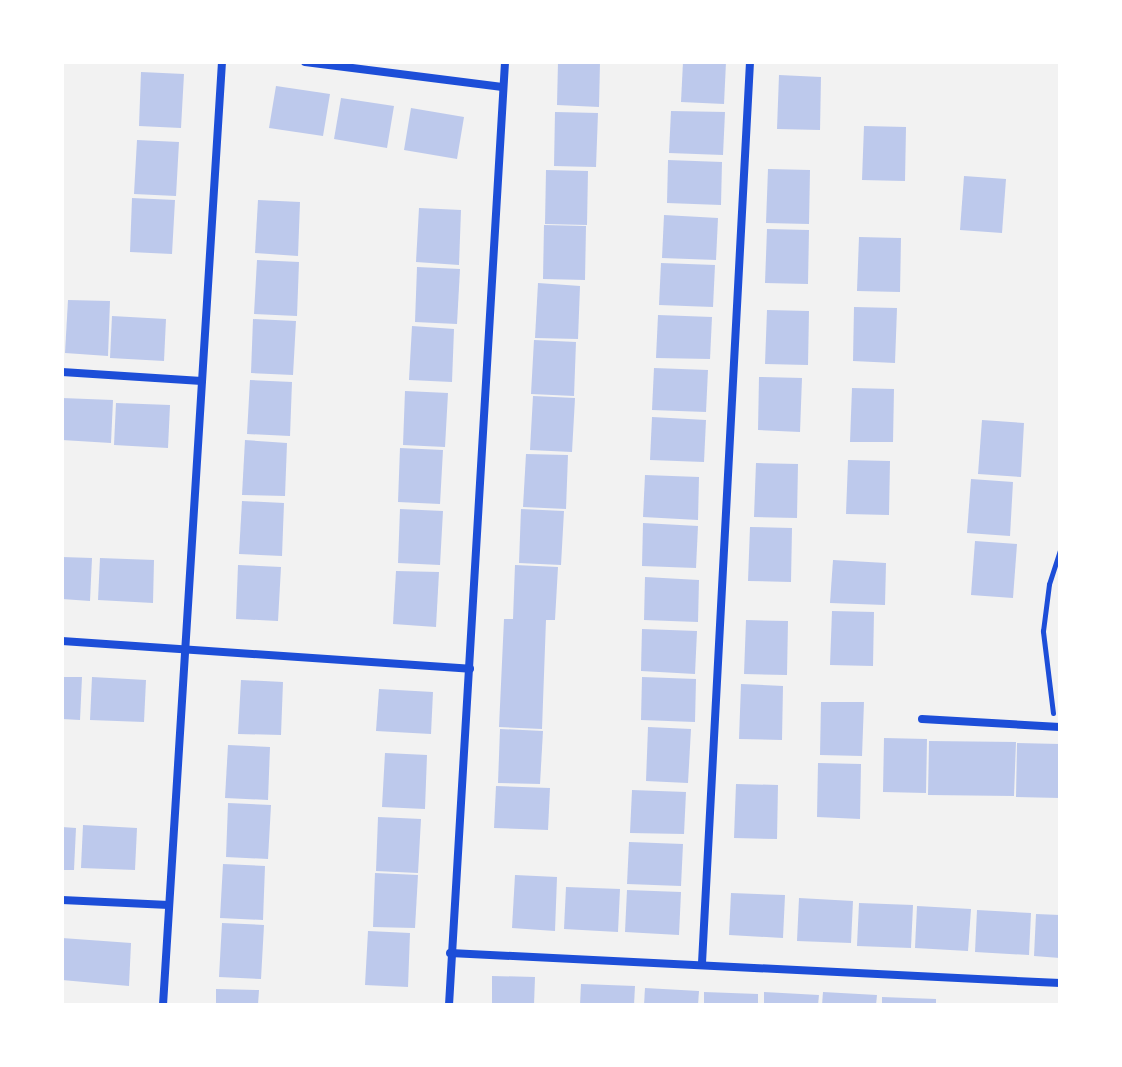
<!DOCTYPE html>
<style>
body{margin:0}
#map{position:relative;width:1122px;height:1067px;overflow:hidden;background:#f2f2f2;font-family:"Exo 2",sans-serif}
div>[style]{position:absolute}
.building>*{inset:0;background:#bdc9ec}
.path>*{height:5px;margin:-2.5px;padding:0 2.5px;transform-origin:2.5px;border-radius:2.5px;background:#1d4ed8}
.minor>*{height:8px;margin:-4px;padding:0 4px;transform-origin:4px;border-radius:4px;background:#1d4ed8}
span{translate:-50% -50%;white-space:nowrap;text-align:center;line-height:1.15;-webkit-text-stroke:6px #fff;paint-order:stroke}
.frame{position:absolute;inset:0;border:64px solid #fff;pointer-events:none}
</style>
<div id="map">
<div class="building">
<i style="clip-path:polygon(558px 62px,600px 62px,599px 107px,557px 105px)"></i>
<i style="clip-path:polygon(683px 62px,726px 62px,724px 104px,681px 102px)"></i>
<i style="clip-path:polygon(141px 72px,184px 74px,181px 128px,139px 126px)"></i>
<i style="clip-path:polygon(779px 75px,821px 77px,820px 130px,777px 129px)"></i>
<i style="clip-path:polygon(276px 86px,330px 94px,323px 136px,269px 128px)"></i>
<i style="clip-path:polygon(341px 98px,394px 106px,387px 148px,334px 139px)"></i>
<i style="clip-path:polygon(411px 108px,464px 117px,457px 159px,404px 150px)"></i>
<i style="clip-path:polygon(671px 111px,725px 112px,723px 155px,669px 153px)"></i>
<i style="clip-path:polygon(555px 112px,598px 113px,596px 167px,554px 166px)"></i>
<i style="clip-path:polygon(864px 126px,906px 127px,905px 181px,862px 180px)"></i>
<i style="clip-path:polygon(137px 140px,179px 142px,176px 196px,134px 194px)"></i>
<i style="clip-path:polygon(668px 160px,722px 162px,721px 205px,667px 203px)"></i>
<i style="clip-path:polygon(768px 169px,810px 170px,809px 224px,766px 223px)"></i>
<i style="clip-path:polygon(546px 170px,588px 171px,587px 225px,545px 224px)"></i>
<i style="clip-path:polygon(964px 176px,1006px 179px,1002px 233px,960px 230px)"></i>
<i style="clip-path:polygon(132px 198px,175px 200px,172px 254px,130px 252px)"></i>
<i style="clip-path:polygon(258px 200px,300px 202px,298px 256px,255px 253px)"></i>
<i style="clip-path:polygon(419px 208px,461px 210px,459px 265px,416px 262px)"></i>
<i style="clip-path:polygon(664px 215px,718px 218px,716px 260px,662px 258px)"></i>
<i style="clip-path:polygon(544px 225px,586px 226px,585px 280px,543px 279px)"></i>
<i style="clip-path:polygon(767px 229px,809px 230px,808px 284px,765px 283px)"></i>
<i style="clip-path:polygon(859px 237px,901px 238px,900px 292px,857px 291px)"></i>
<i style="clip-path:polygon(257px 260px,299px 262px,297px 316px,254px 314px)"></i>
<i style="clip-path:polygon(661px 263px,715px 265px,713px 307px,659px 305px)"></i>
<i style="clip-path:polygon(417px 267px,460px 269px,457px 324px,415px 322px)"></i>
<i style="clip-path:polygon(538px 283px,580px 286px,578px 339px,535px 338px)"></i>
<i style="clip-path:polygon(68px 300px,110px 301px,108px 356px,65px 353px)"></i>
<i style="clip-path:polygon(854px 307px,897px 308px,895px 363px,853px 361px)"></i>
<i style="clip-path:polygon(767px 310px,809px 311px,808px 365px,765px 364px)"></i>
<i style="clip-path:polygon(658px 315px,712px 317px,710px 359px,656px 358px)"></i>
<i style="clip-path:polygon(112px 316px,166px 319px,164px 361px,110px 358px)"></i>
<i style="clip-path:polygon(253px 319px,296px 321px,293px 375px,251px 373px)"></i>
<i style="clip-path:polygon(412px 326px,454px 329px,452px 382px,409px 380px)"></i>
<i style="clip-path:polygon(534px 340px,576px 342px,574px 396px,531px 394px)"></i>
<i style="clip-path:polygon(654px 368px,708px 370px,706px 412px,652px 410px)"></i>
<i style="clip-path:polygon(759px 377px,802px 378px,800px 432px,758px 430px)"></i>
<i style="clip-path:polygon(250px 380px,292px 382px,290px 436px,247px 434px)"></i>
<i style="clip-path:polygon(852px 388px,894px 389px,893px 442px,850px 442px)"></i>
<i style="clip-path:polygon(405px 391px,448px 393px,445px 447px,403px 445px)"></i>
<i style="clip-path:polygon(533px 396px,575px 398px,572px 452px,530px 450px)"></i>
<i style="clip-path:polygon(62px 398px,113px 400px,111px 443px,62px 440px)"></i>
<i style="clip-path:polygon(116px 403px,170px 405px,168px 448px,114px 445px)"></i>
<i style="clip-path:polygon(652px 417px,706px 420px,704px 462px,650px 460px)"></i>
<i style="clip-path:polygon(982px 420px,1024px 423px,1021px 477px,978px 474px)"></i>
<i style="clip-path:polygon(245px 440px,287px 443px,285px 496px,242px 495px)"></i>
<i style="clip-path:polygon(400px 448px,443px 450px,440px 504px,398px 502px)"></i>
<i style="clip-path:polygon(526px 454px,568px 455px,566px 509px,523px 507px)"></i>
<i style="clip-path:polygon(848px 460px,890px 461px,889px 515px,846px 514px)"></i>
<i style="clip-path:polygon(756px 463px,798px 464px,797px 518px,754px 517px)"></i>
<i style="clip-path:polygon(645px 475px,699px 477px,698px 520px,643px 517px)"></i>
<i style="clip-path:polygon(971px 479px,1013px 482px,1010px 536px,967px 533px)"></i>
<i style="clip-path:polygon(242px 501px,284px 503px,282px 556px,239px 554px)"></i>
<i style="clip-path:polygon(400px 509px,443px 511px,440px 565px,398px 563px)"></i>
<i style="clip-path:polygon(521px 509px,564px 511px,561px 565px,519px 563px)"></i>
<i style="clip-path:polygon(643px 523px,698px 526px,696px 568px,642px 566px)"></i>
<i style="clip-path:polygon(750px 527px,792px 528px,791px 582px,748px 581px)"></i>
<i style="clip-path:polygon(975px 541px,1017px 544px,1013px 598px,971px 595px)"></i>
<i style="clip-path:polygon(62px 557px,92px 558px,90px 601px,62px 599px)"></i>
<i style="clip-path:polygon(100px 558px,154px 560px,153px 603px,98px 600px)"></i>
<i style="clip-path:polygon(833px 560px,886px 563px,885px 605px,830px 603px)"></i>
<i style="clip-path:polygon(238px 565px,281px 567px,278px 621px,236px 619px)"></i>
<i style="clip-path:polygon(515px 565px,558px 567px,555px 620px,546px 620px,542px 729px,499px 727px,504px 619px,513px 619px)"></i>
<i style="clip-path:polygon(396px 571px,439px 572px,436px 627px,393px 624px)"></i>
<i style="clip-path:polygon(645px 577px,699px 580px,698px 622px,644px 620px)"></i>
<i style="clip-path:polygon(832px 611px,874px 612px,873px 666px,830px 665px)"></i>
<i style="clip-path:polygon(746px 620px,788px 621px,787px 675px,744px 674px)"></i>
<i style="clip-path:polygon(642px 629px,697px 631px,695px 674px,641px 671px)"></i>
<i style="clip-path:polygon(62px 677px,82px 677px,80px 720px,62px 719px)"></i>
<i style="clip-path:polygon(92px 677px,146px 680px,144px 722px,90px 720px)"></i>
<i style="clip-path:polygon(642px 677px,696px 679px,695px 722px,641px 720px)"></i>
<i style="clip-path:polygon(241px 680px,283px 682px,281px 735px,238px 734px)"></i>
<i style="clip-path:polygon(741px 684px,783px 686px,782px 740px,739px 739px)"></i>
<i style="clip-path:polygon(379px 689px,433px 692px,431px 734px,376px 731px)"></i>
<i style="clip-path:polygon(821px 702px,864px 702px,862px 756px,820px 755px)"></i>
<i style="clip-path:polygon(648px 727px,691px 729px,688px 783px,646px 781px)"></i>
<i style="clip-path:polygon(500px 729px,543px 731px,540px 784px,498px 783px)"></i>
<i style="clip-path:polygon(884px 738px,927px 739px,926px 793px,883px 792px)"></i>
<i style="clip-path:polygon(929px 741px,1016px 742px,1014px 796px,928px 795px)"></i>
<i style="clip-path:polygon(1017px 743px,1060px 744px,1060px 798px,1016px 797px)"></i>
<i style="clip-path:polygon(228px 745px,270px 747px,268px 800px,225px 798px)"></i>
<i style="clip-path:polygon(385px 753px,427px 755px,425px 809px,382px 807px)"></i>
<i style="clip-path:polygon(818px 763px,861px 764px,860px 819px,817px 817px)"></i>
<i style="clip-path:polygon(736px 784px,778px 785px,777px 839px,734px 838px)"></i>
<i style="clip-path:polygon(496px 786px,550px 788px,548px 830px,494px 828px)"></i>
<i style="clip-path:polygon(632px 790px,686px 792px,684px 834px,630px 833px)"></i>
<i style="clip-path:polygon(228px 803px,271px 805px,268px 859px,226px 857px)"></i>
<i style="clip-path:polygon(378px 817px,421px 819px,418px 873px,376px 871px)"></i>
<i style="clip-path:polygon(83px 825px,137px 828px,135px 870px,81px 868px)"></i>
<i style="clip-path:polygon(62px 827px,76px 828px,74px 870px,62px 870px)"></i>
<i style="clip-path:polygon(629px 842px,683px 844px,681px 886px,627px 884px)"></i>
<i style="clip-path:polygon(223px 864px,265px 866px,263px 920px,220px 918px)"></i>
<i style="clip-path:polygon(375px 873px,418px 875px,415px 928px,373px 927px)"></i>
<i style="clip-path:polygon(515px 875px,557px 877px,555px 931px,512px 928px)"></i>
<i style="clip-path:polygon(566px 887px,620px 889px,618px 932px,564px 929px)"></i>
<i style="clip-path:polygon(627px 890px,681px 892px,679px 935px,625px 932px)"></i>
<i style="clip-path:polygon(731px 893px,785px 895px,783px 938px,729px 935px)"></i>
<i style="clip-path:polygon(799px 898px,853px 901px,851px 943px,797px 941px)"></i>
<i style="clip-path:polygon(859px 903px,913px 905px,911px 948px,857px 946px)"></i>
<i style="clip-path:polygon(917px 906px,971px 909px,968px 951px,915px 948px)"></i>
<i style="clip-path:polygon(977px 910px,1031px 913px,1029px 955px,975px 952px)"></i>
<i style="clip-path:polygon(1036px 914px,1060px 915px,1060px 958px,1034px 956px)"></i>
<i style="clip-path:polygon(222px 923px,264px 925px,261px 979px,219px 977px)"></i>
<i style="clip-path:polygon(368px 931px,410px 933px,408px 987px,365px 985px)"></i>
<i style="clip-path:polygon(62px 938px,131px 943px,129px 986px,62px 980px)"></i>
<i style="clip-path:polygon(492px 976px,535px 977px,534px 1005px,492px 1005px)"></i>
<i style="clip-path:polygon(581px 984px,635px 986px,634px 1005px,580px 1005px)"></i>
<i style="clip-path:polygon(645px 988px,699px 991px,698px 1005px,644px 1005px)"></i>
<i style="clip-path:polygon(216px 989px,259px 990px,258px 1005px,216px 1005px)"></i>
<i style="clip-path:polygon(704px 992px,758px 994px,758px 1005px,704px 1005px)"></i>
<i style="clip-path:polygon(764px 992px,819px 995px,818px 1005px,764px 1005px)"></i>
<i style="clip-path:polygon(823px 992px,877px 995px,876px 1005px,822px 1005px)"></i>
<i style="clip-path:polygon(882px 997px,936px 999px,936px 1005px,882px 1005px)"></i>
</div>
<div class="path">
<i style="left:1053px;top:713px;width:83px;rotate:-97deg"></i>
<i style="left:1043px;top:631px;width:47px;rotate:-82.7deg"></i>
<i style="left:1049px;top:584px;width:36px;rotate:-72deg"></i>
</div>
<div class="minor">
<i style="left:305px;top:62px;width:199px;rotate:7.2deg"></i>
<i style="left:62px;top:372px;width:140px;rotate:3.7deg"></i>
<i style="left:62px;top:641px;width:409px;rotate:3.9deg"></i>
<i style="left:922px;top:719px;width:138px;rotate:3.3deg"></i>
<i style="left:62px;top:900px;width:107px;rotate:2.7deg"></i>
<i style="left:450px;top:953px;width:611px;rotate:2.82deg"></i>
<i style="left:702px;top:963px;width:902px;rotate:-86.95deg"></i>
<i style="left:163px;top:1005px;width:945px;rotate:-86.42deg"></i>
<i style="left:449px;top:1005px;width:945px;rotate:-86.6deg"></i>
</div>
<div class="frame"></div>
</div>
